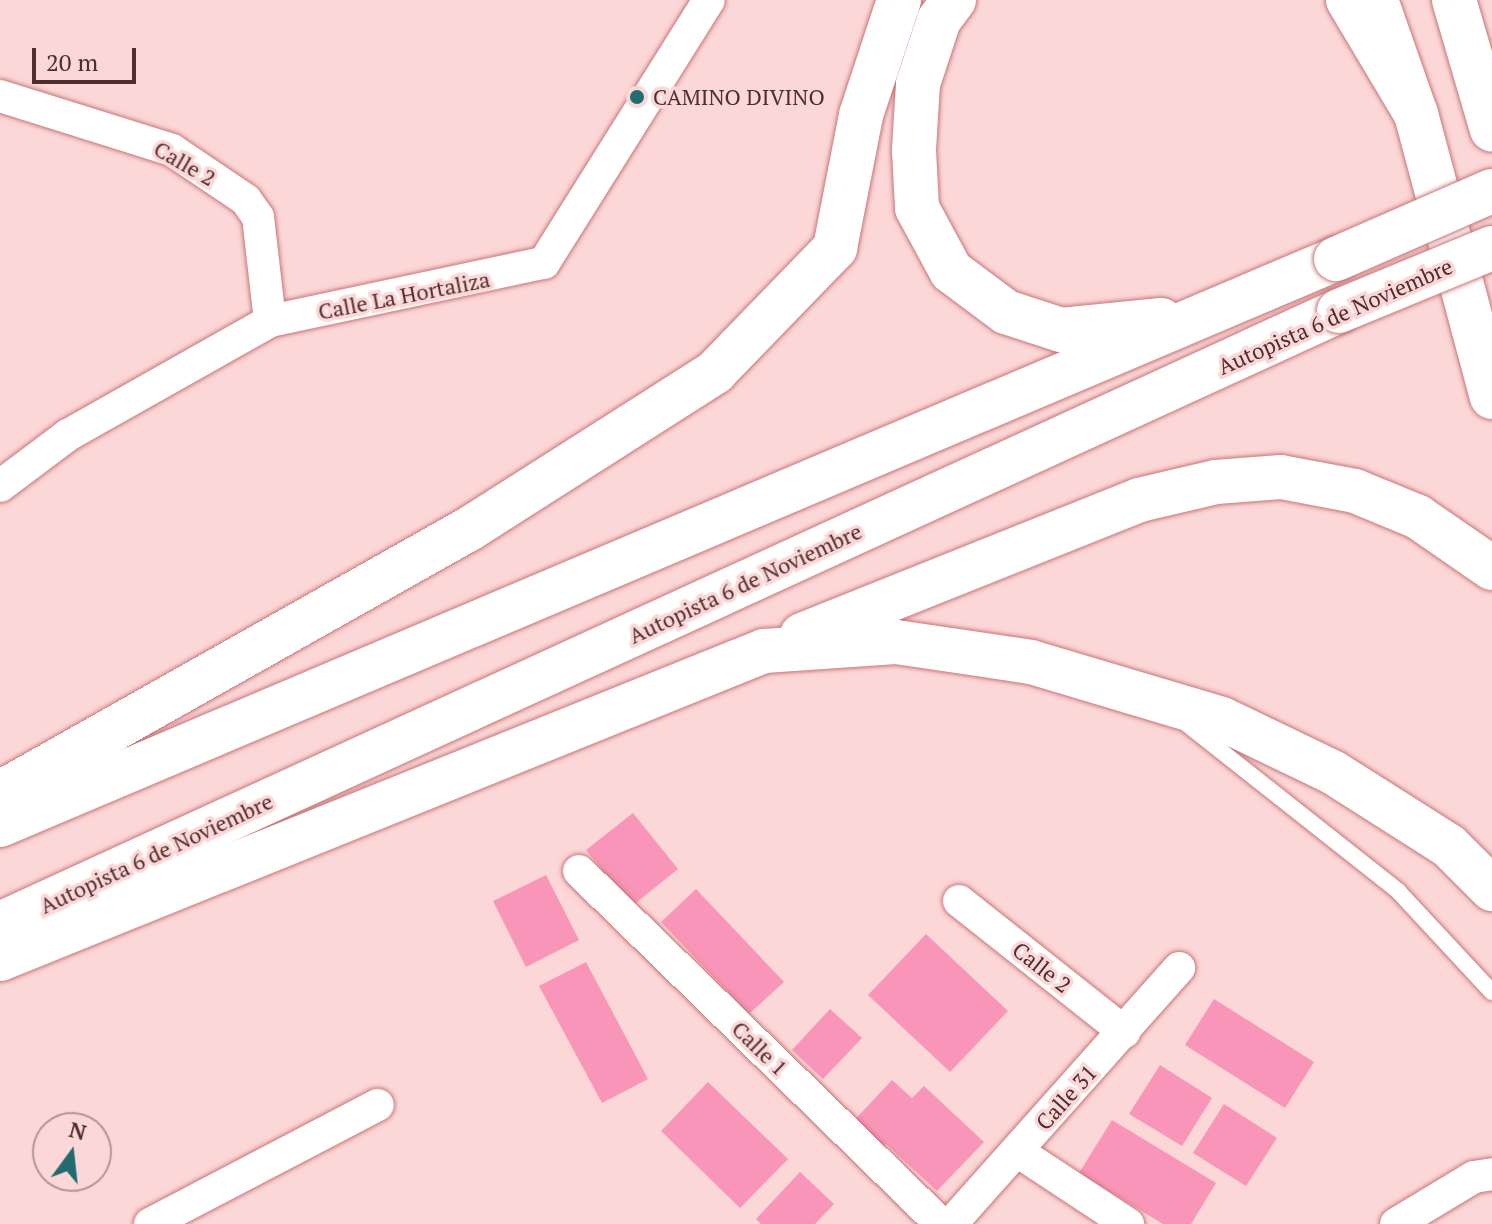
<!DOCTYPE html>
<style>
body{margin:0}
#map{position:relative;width:1492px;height:1224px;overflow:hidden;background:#fcd7d7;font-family:"PT Serif",serif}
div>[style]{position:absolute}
.building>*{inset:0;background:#f995b8}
.roads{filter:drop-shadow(0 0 2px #c87679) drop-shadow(0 0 2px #c87679)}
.lane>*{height:16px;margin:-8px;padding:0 8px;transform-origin:8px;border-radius:8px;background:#fff}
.street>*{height:32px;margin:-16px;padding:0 16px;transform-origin:16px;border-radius:16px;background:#fff}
.primary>*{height:44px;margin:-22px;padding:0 22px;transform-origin:22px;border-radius:22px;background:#fff}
.highway>*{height:44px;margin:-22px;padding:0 22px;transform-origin:22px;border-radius:22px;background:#fff}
.bridges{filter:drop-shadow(0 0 2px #c87679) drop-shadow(0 0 2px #c87679)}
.highway-bridge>*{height:44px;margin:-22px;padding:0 22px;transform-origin:22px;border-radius:22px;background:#fff}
.dots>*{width:22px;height:22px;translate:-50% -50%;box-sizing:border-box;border:4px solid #fcd7d7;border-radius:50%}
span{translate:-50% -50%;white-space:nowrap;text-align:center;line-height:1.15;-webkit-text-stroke:7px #fcd7d7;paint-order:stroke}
.poi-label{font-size:22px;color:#502d2e}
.left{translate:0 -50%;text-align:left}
.street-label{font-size:22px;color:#502d2e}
.north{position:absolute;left:32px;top:1112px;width:80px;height:80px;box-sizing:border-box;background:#fcd7d7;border:2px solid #b79393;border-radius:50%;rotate:15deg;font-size:22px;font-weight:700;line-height:32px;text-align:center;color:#502d2e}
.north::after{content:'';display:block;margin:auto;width:28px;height:36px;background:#206c6f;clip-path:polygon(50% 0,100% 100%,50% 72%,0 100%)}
.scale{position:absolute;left:32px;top:48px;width:104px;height:36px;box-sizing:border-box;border:4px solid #502d2e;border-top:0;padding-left:10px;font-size:24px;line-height:28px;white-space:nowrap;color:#502d2e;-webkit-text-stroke:6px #fcd7d7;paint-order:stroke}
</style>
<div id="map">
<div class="building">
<i style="clip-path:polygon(633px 813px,678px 869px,632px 906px,586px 850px)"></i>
<i style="clip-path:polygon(546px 875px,579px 940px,526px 967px,493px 901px)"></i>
<i style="clip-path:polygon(696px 889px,784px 982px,749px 1014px,661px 922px)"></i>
<i style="clip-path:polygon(926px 934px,1008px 1011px,950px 1072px,868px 995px)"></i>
<i style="clip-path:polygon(586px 962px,648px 1079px,602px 1103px,539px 986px)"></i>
<i style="clip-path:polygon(1214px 999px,1314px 1062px,1285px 1108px,1185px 1045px)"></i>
<i style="clip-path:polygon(830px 1009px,862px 1038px,823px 1079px,792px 1050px)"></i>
<i style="clip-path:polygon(1160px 1065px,1212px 1098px,1182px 1146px,1129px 1114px)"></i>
<i style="clip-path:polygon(892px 1080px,912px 1098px,924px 1086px,984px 1142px,937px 1191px,886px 1144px,876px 1155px,847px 1128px)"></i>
<i style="clip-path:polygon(708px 1082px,788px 1159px,740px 1208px,661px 1131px)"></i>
<i style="clip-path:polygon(1224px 1104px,1277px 1138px,1246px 1186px,1193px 1153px)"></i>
<i style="clip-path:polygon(1112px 1120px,1216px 1183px,1191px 1224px,1163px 1224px,1079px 1173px)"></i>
<i style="clip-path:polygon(800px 1172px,834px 1204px,815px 1224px,761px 1224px,756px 1219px)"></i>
</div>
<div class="roads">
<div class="lane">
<i style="left:1188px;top:725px;width:268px;rotate:38.3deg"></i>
<i style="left:1398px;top:891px;width:138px;rotate:47.1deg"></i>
</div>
<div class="street">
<i style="left:0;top:96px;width:180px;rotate:17.4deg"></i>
<i style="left:172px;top:150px;width:89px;rotate:34deg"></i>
<i style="left:246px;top:200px;width:21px;rotate:55deg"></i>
<i style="left:258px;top:217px;width:105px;rotate:83.4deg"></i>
<i style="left:0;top:486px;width:85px;rotate:-36.9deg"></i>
<i style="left:68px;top:435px;width:232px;rotate:-29.4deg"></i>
<i style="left:270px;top:321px;width:280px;rotate:-12deg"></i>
<i style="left:544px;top:263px;width:310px;rotate:-57.9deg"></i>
<i style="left:579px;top:871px;width:506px;rotate:44.28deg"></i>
<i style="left:959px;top:901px;width:211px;rotate:38.4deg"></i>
<i style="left:1017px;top:1151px;width:133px;rotate:33.3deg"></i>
<i style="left:150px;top:1224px;width:257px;rotate:-27.6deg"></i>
<i style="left:951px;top:1224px;width:343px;rotate:-48.3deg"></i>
<i style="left:1396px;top:1224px;width:91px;rotate:-31.1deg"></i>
<i style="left:1474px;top:1177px;width:18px;rotate:-9deg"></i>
</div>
<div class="primary">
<i style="left:1376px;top:0;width:121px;rotate:70.7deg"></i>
<i style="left:1416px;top:114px;width:293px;rotate:75deg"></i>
</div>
<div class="highway">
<i style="left:954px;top:0;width:25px;rotate:127deg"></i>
<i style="left:939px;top:20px;width:67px;rotate:108.2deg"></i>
<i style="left:918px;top:84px;width:66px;rotate:93.5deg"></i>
<i style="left:914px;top:150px;width:58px;rotate:87deg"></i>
<i style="left:917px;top:208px;width:72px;rotate:61.6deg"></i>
<i style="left:951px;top:271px;width:69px;rotate:36.7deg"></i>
<i style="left:1006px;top:312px;width:58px;rotate:18.1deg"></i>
<i style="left:1061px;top:330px;width:101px;rotate:-5.7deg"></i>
<i style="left:1348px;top:0;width:133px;rotate:59.2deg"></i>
<i style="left:1454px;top:0;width:135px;rotate:73.7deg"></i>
<i style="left:802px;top:635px;width:363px;rotate:-21.8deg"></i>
<i style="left:1139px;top:500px;width:79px;rotate:-13.2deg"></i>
<i style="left:1216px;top:482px;width:65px;rotate:-4.4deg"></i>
<i style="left:1281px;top:477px;width:75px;rotate:10.7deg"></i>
<i style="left:1355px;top:491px;width:68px;rotate:22.4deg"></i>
<i style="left:1418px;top:517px;width:90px;rotate:34.6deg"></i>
<i style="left:0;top:793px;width:538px;rotate:-29.38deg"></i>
<i style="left:469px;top:529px;width:292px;rotate:-32.5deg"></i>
<i style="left:715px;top:372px;width:173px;rotate:-45.9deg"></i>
<i style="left:835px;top:248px;width:136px;rotate:-78.9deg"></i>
<i style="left:861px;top:115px;width:121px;rotate:-71.7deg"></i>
<i style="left:0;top:825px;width:1451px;rotate:-22.96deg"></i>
<i style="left:0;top:924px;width:1473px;rotate:-24.6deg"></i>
<i style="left:0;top:959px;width:824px;rotate:-21.96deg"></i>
<i style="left:764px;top:651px;width:132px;rotate:-3.9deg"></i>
<i style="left:896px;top:642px;width:136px;rotate:8.4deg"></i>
<i style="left:1031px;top:662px;width:199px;rotate:16.6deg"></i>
<i style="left:1222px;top:719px;width:124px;rotate:25.7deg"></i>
<i style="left:1334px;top:773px;width:136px;rotate:32.4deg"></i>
<i style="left:1449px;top:846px;width:61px;rotate:45deg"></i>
</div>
</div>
<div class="bridges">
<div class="highway-bridge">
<i style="left:1336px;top:259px;width:170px;rotate:-23.6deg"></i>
<i style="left:1339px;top:311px;width:165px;rotate:-22.4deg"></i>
</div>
</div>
<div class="dots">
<i style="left:637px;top:97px;background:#206c6f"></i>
</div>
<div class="poi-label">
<span class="left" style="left:653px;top:97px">CAMINO DIVINO</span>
</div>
<div class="street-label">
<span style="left:185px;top:163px;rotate:30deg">Calle 2</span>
<span style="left:404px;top:295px;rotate:-11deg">Calle La Hortaliza</span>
<span style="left:1335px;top:316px;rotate:-24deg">Autopista 6 de Noviembre</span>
<span style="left:745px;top:583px;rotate:-25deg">Autopista 6 de Noviembre</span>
<span style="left:156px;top:853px;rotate:-25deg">Autopista 6 de Noviembre</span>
<span style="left:1042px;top:967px;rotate:38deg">Calle 2</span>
<span style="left:760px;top:1048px;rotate:44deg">Calle 1</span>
<span style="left:1066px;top:1097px;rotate:-48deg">Calle 31</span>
</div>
<div class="north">N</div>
<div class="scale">20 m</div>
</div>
